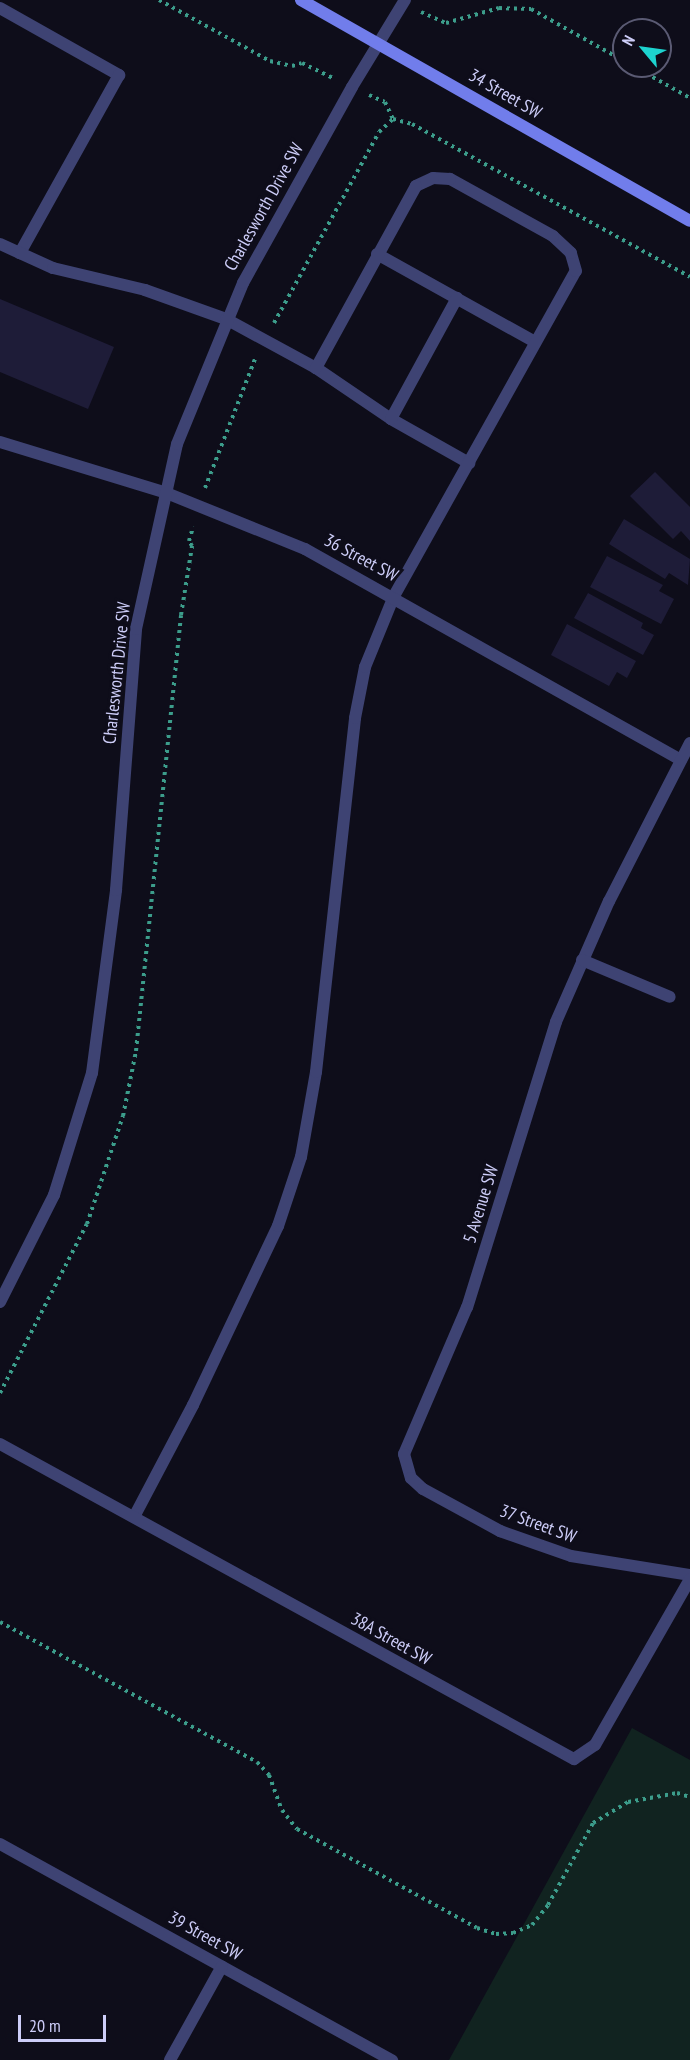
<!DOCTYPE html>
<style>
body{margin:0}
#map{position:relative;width:690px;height:2060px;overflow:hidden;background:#0e0d1a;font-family:"PT Sans Narrow",sans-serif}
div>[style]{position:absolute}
.green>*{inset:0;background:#112320}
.building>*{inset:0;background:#1e1c38}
.path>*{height:4px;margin-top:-2px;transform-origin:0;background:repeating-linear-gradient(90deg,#3c9d8b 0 3px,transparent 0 7.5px)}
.service>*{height:12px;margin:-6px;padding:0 6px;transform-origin:6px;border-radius:6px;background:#3e4373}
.minor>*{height:12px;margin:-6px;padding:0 6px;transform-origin:6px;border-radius:6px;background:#3e4373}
.tertiary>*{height:12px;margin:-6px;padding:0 6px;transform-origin:6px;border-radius:6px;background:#3e4373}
.secondary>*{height:12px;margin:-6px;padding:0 6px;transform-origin:6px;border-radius:6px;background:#717deb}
span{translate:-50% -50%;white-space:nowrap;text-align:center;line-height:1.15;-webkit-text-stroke:6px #0e0d1a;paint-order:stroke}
.street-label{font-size:18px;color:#cdcdf8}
.north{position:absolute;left:612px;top:18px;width:60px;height:60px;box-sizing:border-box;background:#0e0d1a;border:2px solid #5a5a73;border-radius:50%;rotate:299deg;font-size:16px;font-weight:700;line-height:24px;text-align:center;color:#cdcdf8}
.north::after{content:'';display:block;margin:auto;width:21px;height:27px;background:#1dd3cf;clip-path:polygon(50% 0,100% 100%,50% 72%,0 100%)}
.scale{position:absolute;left:18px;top:2015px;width:88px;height:27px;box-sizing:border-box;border:3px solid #cdcdf8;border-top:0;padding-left:8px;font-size:18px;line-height:21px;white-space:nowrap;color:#cdcdf8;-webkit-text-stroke:4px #0e0d1a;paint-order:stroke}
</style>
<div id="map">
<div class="green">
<i style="clip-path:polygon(632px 1728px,690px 1760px,690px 2060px,449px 2060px)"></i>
</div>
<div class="building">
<i style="clip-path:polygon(0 299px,114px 347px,88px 409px,0 372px)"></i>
<i style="clip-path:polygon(655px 472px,690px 507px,690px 541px,681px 531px,673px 539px,630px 496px)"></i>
<i style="clip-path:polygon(624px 519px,690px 559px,688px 585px,669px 573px,665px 579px,609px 544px)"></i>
<i style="clip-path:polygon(607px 556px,663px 585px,659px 591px,674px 599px,661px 624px,590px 587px)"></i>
<i style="clip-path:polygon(588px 593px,643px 623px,641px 628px,654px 635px,643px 655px,574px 618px)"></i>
<i style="clip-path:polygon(567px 624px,636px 661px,627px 678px,617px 672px,609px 686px,551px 655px)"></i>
</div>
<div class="path">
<i style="left:159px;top:0;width:127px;rotate:28.8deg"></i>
<i style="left:270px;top:61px;width:23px;rotate:13deg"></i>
<i style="left:292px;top:66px;width:10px;rotate:-17deg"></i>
<i style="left:302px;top:63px;width:34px;rotate:26deg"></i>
<i style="left:421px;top:12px;width:27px;rotate:24deg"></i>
<i style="left:446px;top:23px;width:55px;rotate:-15.8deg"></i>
<i style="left:499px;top:8px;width:32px;rotate:2deg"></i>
<i style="left:531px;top:9px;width:107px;rotate:29.2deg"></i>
<i style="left:633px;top:66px;width:65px;rotate:29.3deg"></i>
<i style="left:369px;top:95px;width:17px;rotate:24deg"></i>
<i style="left:385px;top:102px;width:19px;rotate:65deg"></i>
<i style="left:393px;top:119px;width:20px;rotate:15deg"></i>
<i style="left:412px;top:124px;width:317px;rotate:28.8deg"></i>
<i style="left:274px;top:323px;width:218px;rotate:-61.2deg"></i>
<i style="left:379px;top:132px;width:19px;rotate:-43deg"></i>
<i style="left:205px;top:488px;width:138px;rotate:-68.8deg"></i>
<i style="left:0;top:1393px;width:190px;rotate:-62.8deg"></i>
<i style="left:87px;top:1224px;width:114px;rotate:-71.6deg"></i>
<i style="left:123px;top:1116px;width:66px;rotate:-78.7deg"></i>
<i style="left:136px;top:1051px;width:438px;rotate:-84.1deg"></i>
<i style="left:181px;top:615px;width:70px;rotate:-80.9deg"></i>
<i style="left:192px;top:546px;width:6px;rotate:-121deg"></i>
<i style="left:189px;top:541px;width:15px;rotate:-74deg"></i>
<i style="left:0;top:1622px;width:293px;rotate:28.6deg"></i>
<i style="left:257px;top:1762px;width:18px;rotate:47deg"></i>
<i style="left:269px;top:1775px;width:37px;rotate:70deg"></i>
<i style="left:282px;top:1810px;width:24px;rotate:52deg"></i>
<i style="left:297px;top:1829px;width:205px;rotate:28.8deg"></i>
<i style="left:477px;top:1928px;width:20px;rotate:18deg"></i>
<i style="left:496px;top:1934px;width:17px;rotate:-3deg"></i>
<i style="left:513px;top:1933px;width:21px;rotate:-23deg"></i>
<i style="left:532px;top:1925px;width:26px;rotate:-51deg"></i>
<i style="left:548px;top:1905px;width:94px;rotate:-61.2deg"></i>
<i style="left:593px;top:1823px;width:41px;rotate:-31deg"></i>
<i style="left:628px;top:1802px;width:50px;rotate:-10.4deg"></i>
<i style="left:677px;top:1793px;width:14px;rotate:17deg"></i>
</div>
<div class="service">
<i style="left:0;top:8px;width:137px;rotate:29.4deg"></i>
<i style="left:119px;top:75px;width:204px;rotate:119.1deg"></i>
<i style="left:0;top:244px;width:58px;rotate:24.4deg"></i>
<i style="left:53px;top:268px;width:95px;rotate:13.4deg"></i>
<i style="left:145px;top:290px;width:86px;rotate:19.7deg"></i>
<i style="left:226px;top:319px;width:102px;rotate:28.6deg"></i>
<i style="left:316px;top:368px;width:91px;rotate:34.2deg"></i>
<i style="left:391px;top:419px;width:90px;rotate:29.4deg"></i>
<i style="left:377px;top:254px;width:181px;rotate:29.1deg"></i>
<i style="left:391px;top:419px;width:138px;rotate:-61.4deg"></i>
<i style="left:134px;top:1517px;width:127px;rotate:-62.2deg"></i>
<i style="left:193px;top:1405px;width:198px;rotate:-64.6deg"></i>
<i style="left:278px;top:1226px;width:73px;rotate:-71.6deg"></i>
<i style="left:301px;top:1157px;width:86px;rotate:-80deg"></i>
<i style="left:316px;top:1072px;width:356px;rotate:-83.7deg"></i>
<i style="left:355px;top:718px;width:52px;rotate:-78.9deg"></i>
<i style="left:365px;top:667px;width:77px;rotate:-67.8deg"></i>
<i style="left:394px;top:596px;width:372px;rotate:-60.8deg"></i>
<i style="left:576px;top:271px;width:19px;rotate:-106deg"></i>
<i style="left:571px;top:253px;width:25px;rotate:-137deg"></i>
<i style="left:553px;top:236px;width:118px;rotate:-151deg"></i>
<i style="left:450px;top:179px;width:17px;rotate:-177deg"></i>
<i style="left:433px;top:178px;width:19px;rotate:155deg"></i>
<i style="left:416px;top:186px;width:208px;rotate:118.8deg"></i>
</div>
<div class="minor">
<i style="left:0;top:442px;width:171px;rotate:17deg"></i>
<i style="left:164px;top:492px;width:152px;rotate:22deg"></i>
<i style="left:305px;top:549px;width:431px;rotate:29.3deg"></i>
<i style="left:690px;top:743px;width:178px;rotate:117.1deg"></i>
<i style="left:609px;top:901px;width:132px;rotate:113.7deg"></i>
<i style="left:556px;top:1022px;width:299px;rotate:107.3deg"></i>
<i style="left:467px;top:1307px;width:160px;rotate:113.2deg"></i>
<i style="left:404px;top:1454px;width:25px;rotate:74deg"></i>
<i style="left:411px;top:1478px;width:16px;rotate:43deg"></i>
<i style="left:423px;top:1489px;width:88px;rotate:28.6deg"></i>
<i style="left:500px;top:1531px;width:75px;rotate:19.4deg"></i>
<i style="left:571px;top:1556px;width:121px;rotate:9.1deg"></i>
<i style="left:582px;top:960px;width:95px;rotate:22.8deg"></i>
<i style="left:0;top:1444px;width:655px;rotate:28.76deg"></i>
<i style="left:574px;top:1759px;width:25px;rotate:-34deg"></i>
<i style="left:595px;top:1745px;width:191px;rotate:-60.2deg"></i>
<i style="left:0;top:1844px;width:448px;rotate:28.9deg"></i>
<i style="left:170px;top:2060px;width:107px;rotate:-61deg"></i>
</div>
<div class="tertiary">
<i style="left:0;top:1302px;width:120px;rotate:-63.2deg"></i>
<i style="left:54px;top:1195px;width:128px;rotate:-72.7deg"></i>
<i style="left:92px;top:1073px;width:185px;rotate:-82.5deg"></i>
<i style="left:116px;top:890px;width:262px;rotate:-85.6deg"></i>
<i style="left:136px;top:629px;width:189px;rotate:-77.5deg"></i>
<i style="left:177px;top:444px;width:174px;rotate:-67.7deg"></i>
<i style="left:243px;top:283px;width:224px;rotate:-60.9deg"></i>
<i style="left:352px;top:87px;width:102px;rotate:-58.7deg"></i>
</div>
<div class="secondary">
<i style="left:301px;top:0;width:447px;rotate:29.6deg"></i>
</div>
<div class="street-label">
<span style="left:505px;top:94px;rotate:30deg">34 Street SW</span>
<span style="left:264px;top:207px;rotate:-61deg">Charlesworth Drive SW</span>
<span style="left:361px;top:558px;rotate:28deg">36 Street SW</span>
<span style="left:117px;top:673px;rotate:-84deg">Charlesworth Drive SW</span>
<span style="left:481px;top:1204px;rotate:-73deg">5 Avenue SW</span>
<span style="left:538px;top:1524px;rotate:20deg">37 Street SW</span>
<span style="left:391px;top:1639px;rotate:29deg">38A Street SW</span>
<span style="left:205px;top:1936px;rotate:29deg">39 Street SW</span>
</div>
<div class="north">N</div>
<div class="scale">20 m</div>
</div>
